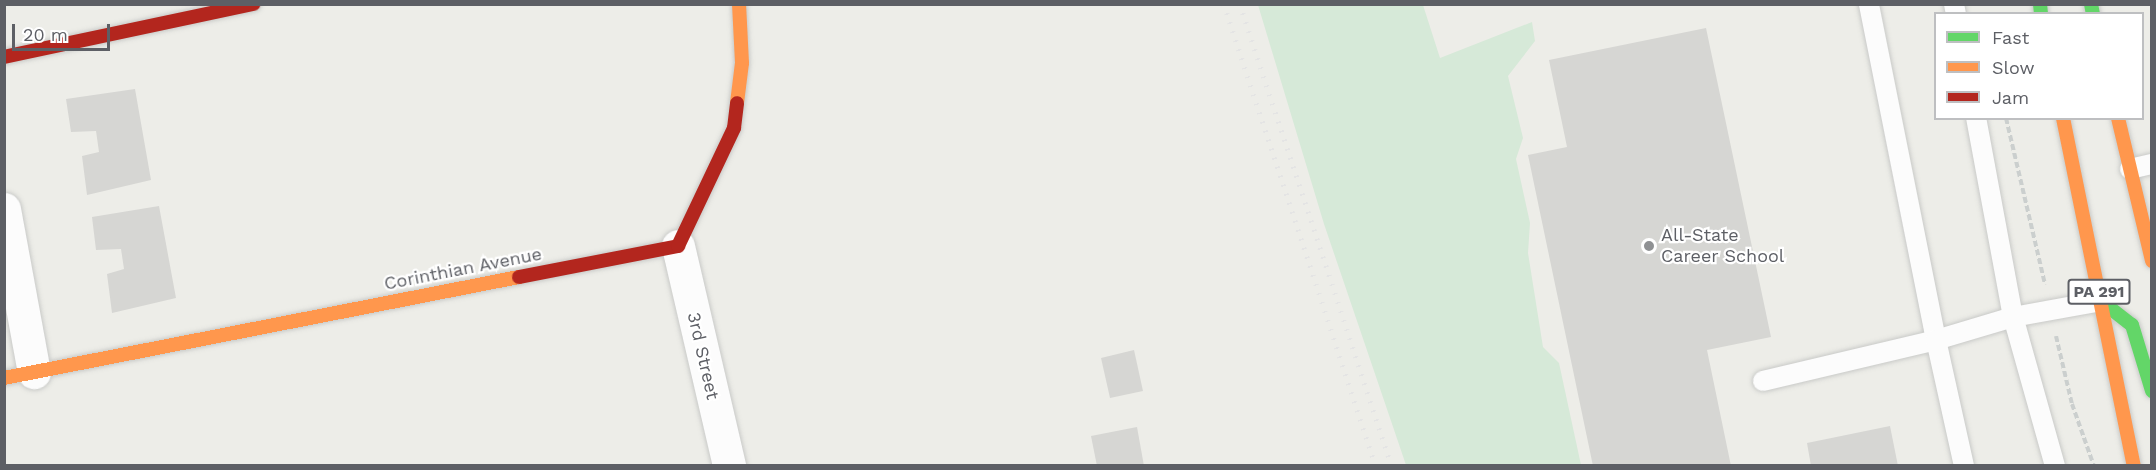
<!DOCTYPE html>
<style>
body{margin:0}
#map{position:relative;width:2156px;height:470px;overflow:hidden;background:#edede8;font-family:"Work Sans",sans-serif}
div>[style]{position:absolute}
.green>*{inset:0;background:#d6e9d8}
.building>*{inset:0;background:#d6d6d3}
.path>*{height:4px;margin-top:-2px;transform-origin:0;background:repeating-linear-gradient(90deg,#cbcfce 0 6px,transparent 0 9px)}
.roads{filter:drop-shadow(0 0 2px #c9cac8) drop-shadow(0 0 2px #c9cac8)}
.lane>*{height:20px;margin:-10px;padding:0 10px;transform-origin:10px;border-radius:10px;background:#fcfcfc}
.street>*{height:33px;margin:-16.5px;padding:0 16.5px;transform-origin:16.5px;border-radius:16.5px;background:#fcfcfc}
.fast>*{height:14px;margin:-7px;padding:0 7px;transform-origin:7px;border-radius:7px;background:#63d668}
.slow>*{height:14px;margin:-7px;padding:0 7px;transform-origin:7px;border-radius:7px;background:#ff974d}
.jam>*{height:14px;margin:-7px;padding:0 7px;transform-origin:7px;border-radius:7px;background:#b3261e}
.rail>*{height:4.5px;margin-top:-2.25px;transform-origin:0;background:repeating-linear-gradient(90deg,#e4e4e4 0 1.5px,transparent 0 9.5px)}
.dots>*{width:16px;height:16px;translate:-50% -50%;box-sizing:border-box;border:3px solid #fff;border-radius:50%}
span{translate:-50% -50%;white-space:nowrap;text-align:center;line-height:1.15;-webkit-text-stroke:4.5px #fff;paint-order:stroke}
.shield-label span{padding:2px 4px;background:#fff;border:2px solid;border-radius:4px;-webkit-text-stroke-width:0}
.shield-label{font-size:16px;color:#5d5f65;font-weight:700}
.poi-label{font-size:18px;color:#5d5f65}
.left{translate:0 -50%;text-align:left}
.street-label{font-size:18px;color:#5d5f65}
.frame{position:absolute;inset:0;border:6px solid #5d5f65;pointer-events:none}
.legend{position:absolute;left:1934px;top:12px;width:210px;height:108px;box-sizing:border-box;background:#fff;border:2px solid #bebfc1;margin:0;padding:8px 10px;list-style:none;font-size:18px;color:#5d5f65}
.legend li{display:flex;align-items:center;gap:12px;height:30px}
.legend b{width:30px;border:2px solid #bebfc1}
.scale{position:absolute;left:12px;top:24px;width:98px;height:27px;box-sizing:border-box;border:3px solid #5d5f65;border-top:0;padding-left:8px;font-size:18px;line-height:21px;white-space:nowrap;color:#5d5f65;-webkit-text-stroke:4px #fff;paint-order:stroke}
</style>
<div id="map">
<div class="green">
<i style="clip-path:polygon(1258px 5px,1423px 5px,1440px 58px,1532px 22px,1535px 41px,1508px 76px,1523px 138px,1516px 159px,1530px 223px,1528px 253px,1543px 347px,1559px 363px,1581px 465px,1406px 465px,1324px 224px)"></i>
</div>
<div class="building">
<i style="clip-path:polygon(1706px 28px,1771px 337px,1707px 350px,1731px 466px,1593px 466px,1528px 155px,1567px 147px,1549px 60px)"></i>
<i style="clip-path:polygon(135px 89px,151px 180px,87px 195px,82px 156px,99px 152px,96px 131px,71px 132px,66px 99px)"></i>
<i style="clip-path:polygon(159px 206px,176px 298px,112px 313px,107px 274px,124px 269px,121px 249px,96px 250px,92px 217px)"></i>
<i style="clip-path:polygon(1134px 350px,1143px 391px,1110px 398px,1101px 358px)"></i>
<i style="clip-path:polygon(1890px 426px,1898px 466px,1811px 466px,1807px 443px)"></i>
<i style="clip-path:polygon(1137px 427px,1144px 466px,1097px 466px,1091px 436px)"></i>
</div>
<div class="path">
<i style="left:2006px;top:118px;width:171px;rotate:76.8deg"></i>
<i style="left:2056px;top:336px;width:70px;rotate:76.8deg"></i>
<i style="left:2072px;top:404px;width:66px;rotate:70.5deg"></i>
</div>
<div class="roads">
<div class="lane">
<i style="left:1954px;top:4px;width:10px;rotate:79deg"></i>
<i style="left:2130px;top:169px;width:23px;rotate:-13deg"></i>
<i style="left:1763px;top:381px;width:178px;rotate:-13.3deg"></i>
<i style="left:1936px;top:340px;width:343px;rotate:-101.3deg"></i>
<i style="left:1964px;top:466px;width:129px;rotate:-102.5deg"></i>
<i style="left:1936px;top:340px;width:80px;rotate:-16.6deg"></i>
<i style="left:2013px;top:317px;width:202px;rotate:-100.5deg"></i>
<i style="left:2055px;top:466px;width:155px;rotate:-105.7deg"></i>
<i style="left:2013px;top:317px;width:89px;rotate:-10.3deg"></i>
</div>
<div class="street">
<i style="left:4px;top:209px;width:166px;rotate:79.6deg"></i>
<i style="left:678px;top:246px;width:226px;rotate:76.9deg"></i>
</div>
<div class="fast">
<i style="left:2040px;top:4px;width:10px;rotate:84deg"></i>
<i style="left:2091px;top:4px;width:10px;rotate:79deg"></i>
<i style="left:2101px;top:301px;width:39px;rotate:38deg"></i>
<i style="left:2132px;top:325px;width:69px;rotate:73.1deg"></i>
</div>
<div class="slow">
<i style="left:737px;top:103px;width:40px;rotate:-82.9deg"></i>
<i style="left:742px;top:63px;width:59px;rotate:-92.9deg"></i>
<i style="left:2063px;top:118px;width:355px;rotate:78.5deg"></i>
<i style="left:2118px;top:118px;width:147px;rotate:76.6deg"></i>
<i style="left:4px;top:378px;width:525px;rotate:-11.1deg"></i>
</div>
<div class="jam">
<i style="left:4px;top:57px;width:255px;rotate:-12deg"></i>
<i style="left:519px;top:277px;width:162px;rotate:-11deg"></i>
<i style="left:678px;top:246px;width:131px;rotate:-64.6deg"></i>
<i style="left:734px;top:128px;width:25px;rotate:-83deg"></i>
</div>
</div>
<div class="rail">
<i style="left:1224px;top:4px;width:486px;rotate:71.8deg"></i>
<i style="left:1240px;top:4px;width:486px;rotate:71.8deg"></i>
</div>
<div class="dots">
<i style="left:1649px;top:246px;background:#8f9193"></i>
</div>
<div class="shield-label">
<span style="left:2099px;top:292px">PA 291</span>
</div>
<div class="poi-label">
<span class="left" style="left:1661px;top:246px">All-State<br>Career School</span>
</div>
<div class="street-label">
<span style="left:463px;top:269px;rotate:-11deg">Corinthian Avenue</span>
<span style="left:703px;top:356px;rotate:77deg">3rd Street</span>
</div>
<div class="frame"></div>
<ul class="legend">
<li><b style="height:8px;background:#63d668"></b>Fast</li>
<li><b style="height:8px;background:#ff974d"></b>Slow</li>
<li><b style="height:8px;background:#b3261e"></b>Jam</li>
</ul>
<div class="scale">20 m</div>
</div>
